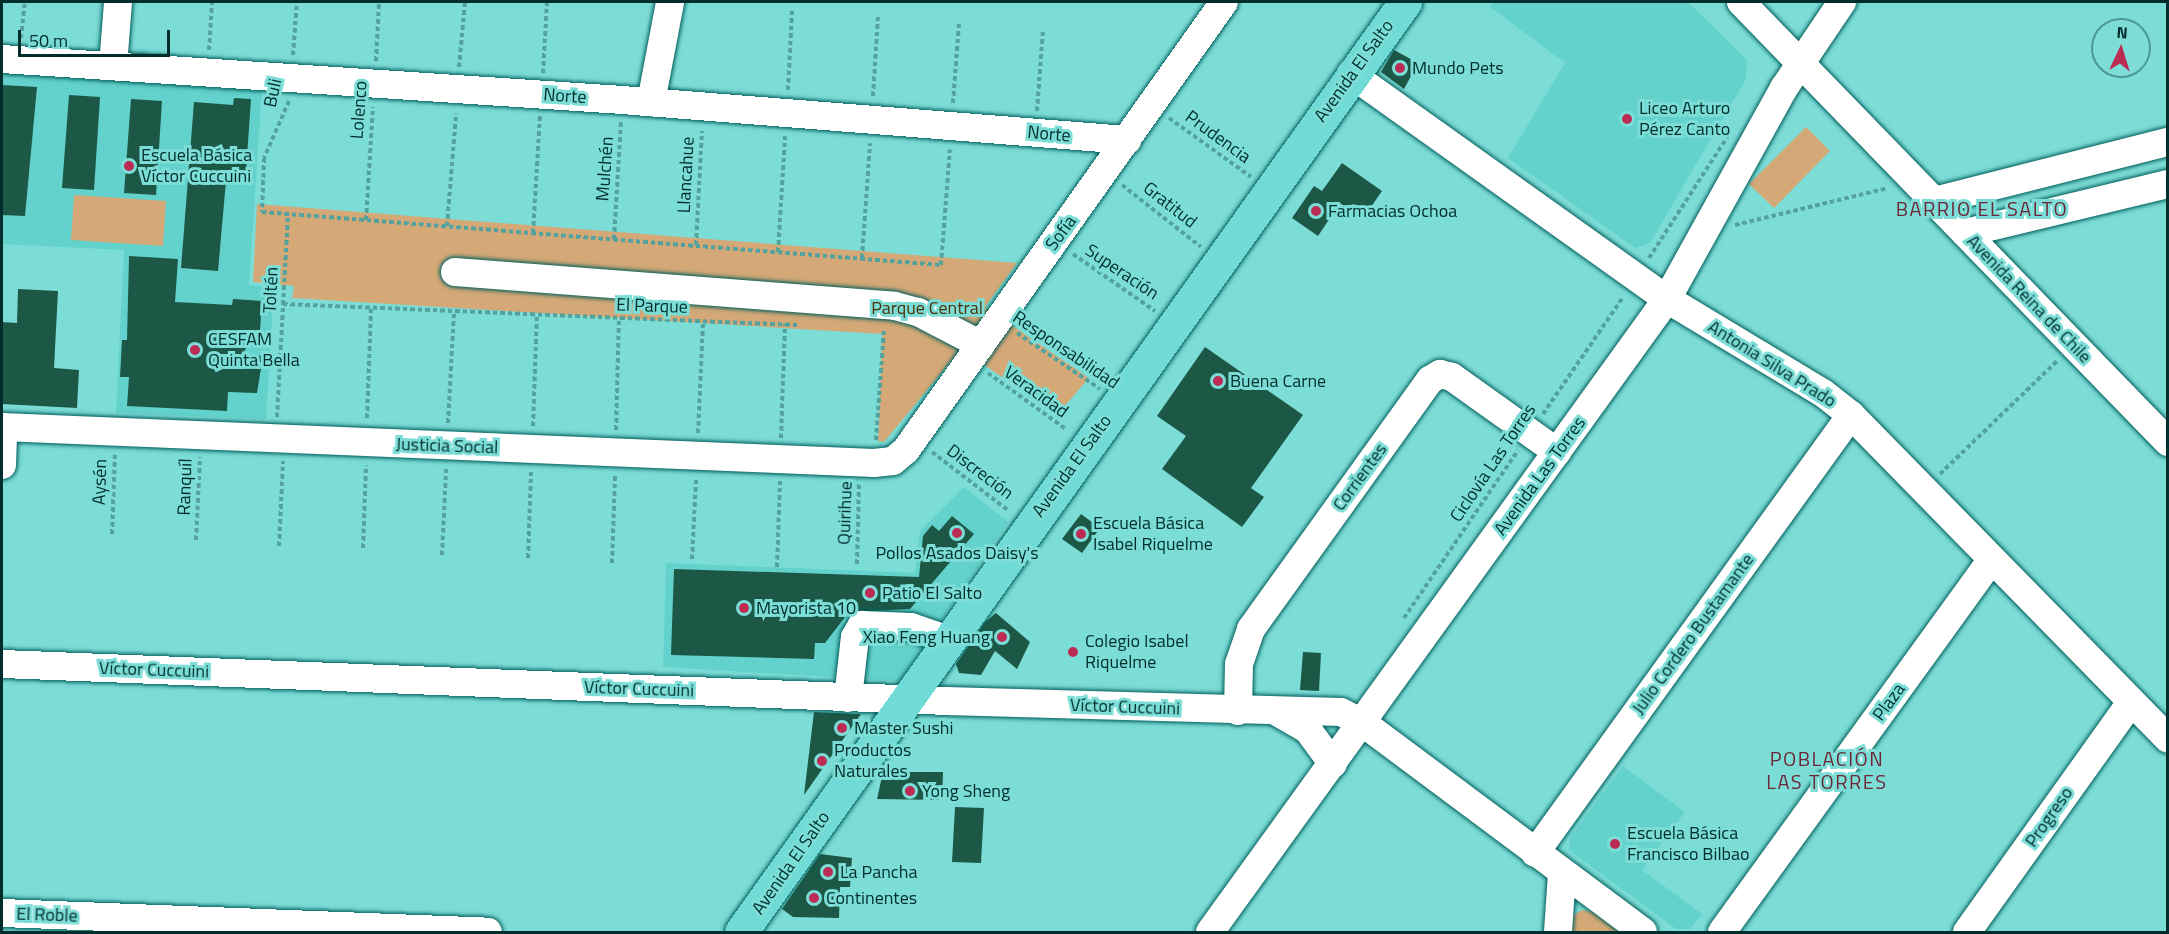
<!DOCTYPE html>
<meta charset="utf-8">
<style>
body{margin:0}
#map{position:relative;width:2169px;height:934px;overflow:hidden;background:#7cddd7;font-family:"Titillium Web",sans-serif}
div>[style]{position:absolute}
.built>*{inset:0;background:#63d2cc}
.green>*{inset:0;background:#d4a977}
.building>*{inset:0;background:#1d5746}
.path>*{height:4px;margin-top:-2px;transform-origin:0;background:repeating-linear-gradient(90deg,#53a29e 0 4.5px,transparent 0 7.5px)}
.roads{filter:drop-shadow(0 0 2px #015d5a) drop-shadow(0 0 2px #015d5a)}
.minor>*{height:28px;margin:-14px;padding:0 14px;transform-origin:14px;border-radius:14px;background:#fff}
.major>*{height:33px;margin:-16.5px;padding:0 16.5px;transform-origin:16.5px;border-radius:16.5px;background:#6fdad6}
.dots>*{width:16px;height:16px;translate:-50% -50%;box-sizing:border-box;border:3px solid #7cddd7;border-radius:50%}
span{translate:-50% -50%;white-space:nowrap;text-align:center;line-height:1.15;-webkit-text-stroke:6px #7cddd7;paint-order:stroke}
.poi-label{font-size:18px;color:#002e2c}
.left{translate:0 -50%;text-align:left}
.right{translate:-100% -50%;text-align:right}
.street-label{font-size:18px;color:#002e2c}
.park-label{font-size:18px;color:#4f3208}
.neighbourhood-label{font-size:20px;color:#6c2635;letter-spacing:1.5px}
.frame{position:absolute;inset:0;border:3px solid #002e2c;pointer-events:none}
.north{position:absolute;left:2091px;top:18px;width:60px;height:60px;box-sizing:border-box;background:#7cddd7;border:2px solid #4a9793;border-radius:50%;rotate:4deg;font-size:16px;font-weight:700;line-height:24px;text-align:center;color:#002e2c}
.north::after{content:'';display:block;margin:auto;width:21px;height:27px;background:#bb2b53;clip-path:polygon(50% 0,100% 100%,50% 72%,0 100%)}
.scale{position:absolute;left:18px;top:30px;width:152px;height:27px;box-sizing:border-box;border:3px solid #002e2c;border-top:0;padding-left:8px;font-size:18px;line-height:21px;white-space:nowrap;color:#002e2c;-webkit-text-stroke:4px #7cddd7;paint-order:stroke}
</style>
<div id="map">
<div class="built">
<i style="clip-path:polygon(1494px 2px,1688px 2px,1747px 60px,1746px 79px,1650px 243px,1635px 248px,1508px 158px,1565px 63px,1490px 7px)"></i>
<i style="clip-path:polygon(2px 69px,262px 89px,249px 285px,274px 287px,266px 419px,116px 413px,124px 250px,2px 244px)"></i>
<i style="clip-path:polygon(964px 487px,1008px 522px,900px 681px,663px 667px,666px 563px,915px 573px,920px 531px)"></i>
<i style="clip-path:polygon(1623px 766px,1685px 812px,1642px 870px,1702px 914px,1690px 929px,1676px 929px,1569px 850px,1570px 838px)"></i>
</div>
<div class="green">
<i style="clip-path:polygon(1806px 127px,1830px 151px,1774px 208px,1749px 184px)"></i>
<i style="clip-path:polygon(74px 195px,166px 201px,163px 246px,71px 240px)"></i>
<i style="clip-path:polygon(257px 204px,1017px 263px,985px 307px,1089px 378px,1057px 415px,961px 349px,884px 442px,878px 441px,882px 334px,292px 298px,294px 286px,253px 282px)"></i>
<i style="clip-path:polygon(1582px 910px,1593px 912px,1619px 932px,1569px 932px,1572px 916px)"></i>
</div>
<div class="building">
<i style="clip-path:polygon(1394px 50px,1418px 63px,1404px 89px,1381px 72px)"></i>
<i style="clip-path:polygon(2px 85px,37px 87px,25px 216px,2px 215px)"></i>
<i style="clip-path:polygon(69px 95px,100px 97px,94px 190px,62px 188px)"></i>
<i style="clip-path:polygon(234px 98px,251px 99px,246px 171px,227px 170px,218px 271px,181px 268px,194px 102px,233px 105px)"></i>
<i style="clip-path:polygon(131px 99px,162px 101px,156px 195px,124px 193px)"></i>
<i style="clip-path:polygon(1342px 163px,1382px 191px,1362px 220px,1340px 203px,1318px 236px,1292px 218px,1314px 186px,1322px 191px)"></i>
<i style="clip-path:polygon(129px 256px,178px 259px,175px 302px,232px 305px,233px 299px,262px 301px,260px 330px,242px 354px,263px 356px,257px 393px,228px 392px,227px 411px,127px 406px,129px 377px,120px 377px,122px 340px,127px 340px)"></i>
<i style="clip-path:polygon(18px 289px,58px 291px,54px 368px,79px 370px,77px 408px,2px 404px,2px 322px,17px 323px)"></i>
<i style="clip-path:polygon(1205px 347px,1303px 415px,1251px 488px,1264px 497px,1242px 527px,1162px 469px,1186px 436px,1157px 416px)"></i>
<i style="clip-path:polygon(1081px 514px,1100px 528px,1082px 553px,1062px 539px)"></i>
<i style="clip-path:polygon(952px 516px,974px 534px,910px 609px,849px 612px,825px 643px,815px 643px,814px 659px,671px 655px,674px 569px,919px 577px,923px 536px,932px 525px,939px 531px)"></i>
<i style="clip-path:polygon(996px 613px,1030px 642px,1017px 669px,995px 651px,981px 675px,959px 673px,956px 664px,985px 622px)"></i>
<i style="clip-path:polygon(1303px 652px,1321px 653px,1319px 691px,1300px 690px)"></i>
<i style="clip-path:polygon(814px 712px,861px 714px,804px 795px)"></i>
<i style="clip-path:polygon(883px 772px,943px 772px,942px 800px,877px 799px)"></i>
<i style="clip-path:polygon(955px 807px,984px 808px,981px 863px,952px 862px)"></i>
<i style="clip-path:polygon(820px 854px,852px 858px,850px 887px,840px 887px,839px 918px,793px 917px,782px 909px)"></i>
</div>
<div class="path">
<i style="left:21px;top:38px;width:36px;rotate:-84deg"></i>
<i style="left:209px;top:50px;width:48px;rotate:-86.4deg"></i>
<i style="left:293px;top:55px;width:53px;rotate:-85.7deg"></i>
<i style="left:376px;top:61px;width:59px;rotate:-87.1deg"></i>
<i style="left:459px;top:67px;width:65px;rotate:-84.7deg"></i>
<i style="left:543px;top:73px;width:71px;rotate:-86.8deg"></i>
<i style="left:788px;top:90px;width:80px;rotate:-87.1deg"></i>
<i style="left:873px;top:96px;width:80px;rotate:-86.4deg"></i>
<i style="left:289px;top:101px;width:62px;rotate:113.7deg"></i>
<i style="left:264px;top:158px;width:54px;rotate:92.1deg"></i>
<i style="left:262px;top:212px;width:681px;rotate:4.46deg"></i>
<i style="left:941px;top:265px;width:116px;rotate:-85.6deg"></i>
<i style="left:953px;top:103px;width:80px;rotate:-85.7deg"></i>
<i style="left:1037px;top:111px;width:82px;rotate:-85.8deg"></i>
<i style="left:1169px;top:118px;width:101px;rotate:35.7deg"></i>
<i style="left:1122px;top:185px;width:100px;rotate:38.1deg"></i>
<i style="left:366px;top:220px;width:113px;rotate:-86.5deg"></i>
<i style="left:1735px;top:225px;width:157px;rotate:-13.6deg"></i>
<i style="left:447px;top:226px;width:113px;rotate:-85.4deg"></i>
<i style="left:533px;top:233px;width:117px;rotate:-86.6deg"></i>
<i style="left:614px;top:239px;width:117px;rotate:-86.6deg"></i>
<i style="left:696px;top:245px;width:114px;rotate:-87deg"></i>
<i style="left:778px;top:252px;width:116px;rotate:-86.5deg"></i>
<i style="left:1073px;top:254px;width:100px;rotate:34.8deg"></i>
<i style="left:862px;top:258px;width:115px;rotate:-86deg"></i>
<i style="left:1649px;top:258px;width:145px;rotate:-57.1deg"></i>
<i style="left:283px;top:304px;width:515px;rotate:2.34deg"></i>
<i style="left:1017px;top:333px;width:100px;rotate:34deg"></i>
<i style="left:988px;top:373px;width:97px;rotate:35.8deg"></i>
<i style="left:1543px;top:414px;width:142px;rotate:-55.6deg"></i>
<i style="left:277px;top:417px;width:203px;rotate:-86.9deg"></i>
<i style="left:367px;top:418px;width:110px;rotate:-87.9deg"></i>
<i style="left:448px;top:423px;width:112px;rotate:-86.9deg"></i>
<i style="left:533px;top:426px;width:112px;rotate:-88deg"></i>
<i style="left:616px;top:430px;width:112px;rotate:-88.5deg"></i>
<i style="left:698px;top:433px;width:112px;rotate:-87.4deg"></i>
<i style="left:781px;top:438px;width:114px;rotate:-88deg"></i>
<i style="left:876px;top:440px;width:112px;rotate:-85.9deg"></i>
<i style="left:932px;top:452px;width:97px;rotate:37.5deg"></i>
<i style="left:1940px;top:474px;width:163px;rotate:-44deg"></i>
<i style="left:112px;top:534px;width:80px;rotate:-87.9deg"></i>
<i style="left:196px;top:540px;width:83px;rotate:-87.2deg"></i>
<i style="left:279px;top:546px;width:85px;rotate:-87.3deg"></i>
<i style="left:363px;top:548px;width:83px;rotate:-87.9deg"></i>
<i style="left:442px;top:555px;width:86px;rotate:-87.3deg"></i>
<i style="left:528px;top:558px;width:86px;rotate:-88deg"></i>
<i style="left:692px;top:559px;width:80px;rotate:-87.1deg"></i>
<i style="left:612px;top:563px;width:87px;rotate:-88deg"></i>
<i style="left:857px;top:564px;width:80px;rotate:-88.6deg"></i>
<i style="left:777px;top:567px;width:86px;rotate:-88deg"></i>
<i style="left:1404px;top:618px;width:203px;rotate:-55.8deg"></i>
</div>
<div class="roads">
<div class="minor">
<i style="left:1741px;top:2px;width:613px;rotate:45.86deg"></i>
<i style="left:2px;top:59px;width:621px;rotate:3.78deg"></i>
<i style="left:622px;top:100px;width:507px;rotate:4.53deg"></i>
<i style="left:113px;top:66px;width:64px;rotate:-85.5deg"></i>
<i style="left:1351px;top:74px;width:388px;rotate:35.5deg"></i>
<i style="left:1667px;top:299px;width:182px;rotate:31.1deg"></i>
<i style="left:1823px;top:393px;width:36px;rotate:38deg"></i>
<i style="left:1851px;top:415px;width:453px;rotate:45.6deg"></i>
<i style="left:651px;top:102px;width:102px;rotate:-79.2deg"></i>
<i style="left:1934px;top:201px;width:241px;rotate:-14.2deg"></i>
<i style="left:1965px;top:233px;width:209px;rotate:-13.6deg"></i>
<i style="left:455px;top:272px;width:441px;rotate:4.4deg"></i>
<i style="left:895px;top:306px;width:24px;rotate:15deg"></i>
<i style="left:918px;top:312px;width:71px;rotate:27.6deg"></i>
<i style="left:2px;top:427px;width:873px;rotate:2.36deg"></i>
<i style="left:874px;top:463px;width:19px;rotate:-6deg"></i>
<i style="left:893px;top:461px;width:17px;rotate:-40deg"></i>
<i style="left:906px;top:450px;width:549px;rotate:-54.63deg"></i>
<i style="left:2px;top:465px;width:38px;rotate:-88deg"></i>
<i style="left:2px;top:664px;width:945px;rotate:2.24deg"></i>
<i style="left:946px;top:701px;width:395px;rotate:1.6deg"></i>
<i style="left:1341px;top:712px;width:25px;rotate:27deg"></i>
<i style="left:1363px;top:723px;width:349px;rotate:36.7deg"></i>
<i style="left:848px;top:698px;width:61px;rotate:-83.5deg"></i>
<i style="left:855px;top:637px;width:14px;rotate:-60deg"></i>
<i style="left:862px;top:625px;width:49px;rotate:2.3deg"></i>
<i style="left:911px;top:627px;width:39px;rotate:19deg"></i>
<i style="left:1238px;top:711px;width:47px;rotate:-88.8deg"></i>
<i style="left:1239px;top:664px;width:37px;rotate:-71deg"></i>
<i style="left:1251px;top:629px;width:307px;rotate:-54.3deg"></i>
<i style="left:1430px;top:380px;width:12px;rotate:-31deg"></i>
<i style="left:1440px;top:374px;width:12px;rotate:14deg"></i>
<i style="left:1452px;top:377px;width:129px;rotate:35.5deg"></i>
<i style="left:1277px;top:712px;width:36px;rotate:30deg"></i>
<i style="left:1308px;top:730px;width:42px;rotate:53.7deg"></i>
<i style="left:1535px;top:853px;width:540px;rotate:-54.19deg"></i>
<i style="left:2px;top:913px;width:486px;rotate:2.2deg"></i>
<i style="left:1210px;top:932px;width:781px;rotate:-54.17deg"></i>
<i style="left:1667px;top:299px;width:241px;rotate:-61deg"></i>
<i style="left:1784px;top:88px;width:104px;rotate:-56deg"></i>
<i style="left:1558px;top:932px;width:59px;rotate:-86.1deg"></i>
<i style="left:1722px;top:932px;width:460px;rotate:-54.1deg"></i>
<i style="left:1967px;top:932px;width:282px;rotate:-54.5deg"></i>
</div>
<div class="major">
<i style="left:741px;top:932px;width:1143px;rotate:-54.47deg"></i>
</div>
</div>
<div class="dots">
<i style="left:1400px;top:68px;background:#bb2b53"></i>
<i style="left:1627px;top:119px;background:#bb2b53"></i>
<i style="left:129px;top:166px;background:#bb2b53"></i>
<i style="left:1316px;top:211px;background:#bb2b53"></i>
<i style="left:195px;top:350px;background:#bb2b53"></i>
<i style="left:1218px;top:381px;background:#bb2b53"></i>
<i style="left:957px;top:533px;background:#bb2b53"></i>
<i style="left:1081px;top:534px;background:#bb2b53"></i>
<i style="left:870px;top:593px;background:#bb2b53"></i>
<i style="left:744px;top:608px;background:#bb2b53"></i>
<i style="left:1002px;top:637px;background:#bb2b53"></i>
<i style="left:1073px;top:652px;background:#bb2b53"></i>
<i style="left:842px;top:728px;background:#bb2b53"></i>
<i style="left:822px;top:761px;background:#bb2b53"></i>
<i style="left:910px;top:791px;background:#bb2b53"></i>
<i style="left:1615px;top:844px;background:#bb2b53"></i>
<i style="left:828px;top:872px;background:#bb2b53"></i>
<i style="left:814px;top:898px;background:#bb2b53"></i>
</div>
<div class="poi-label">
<span class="left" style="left:1412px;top:68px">Mundo Pets</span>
<span class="left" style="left:1639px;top:119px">Liceo Arturo<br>Pérez Canto</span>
<span class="left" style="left:141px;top:166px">Escuela Básica<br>Víctor Cuccuini</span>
<span class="left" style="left:1328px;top:211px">Farmacias Ochoa</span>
<span class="left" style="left:208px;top:350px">CESFAM<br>Quinta Bella</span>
<span class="left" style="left:1230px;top:381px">Buena Carne</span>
<span class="left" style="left:1093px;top:534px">Escuela Básica<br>Isabel Riquelme</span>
<span style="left:957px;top:553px">Pollos Asados Daisy's</span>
<span class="left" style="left:882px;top:593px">Patio El Salto</span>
<span class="left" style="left:756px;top:608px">Mayorista 10</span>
<span class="right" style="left:990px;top:637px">Xiao Feng Huang</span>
<span class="left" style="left:1085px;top:652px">Colegio Isabel<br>Riquelme</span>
<span class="left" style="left:854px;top:728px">Master Sushi</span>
<span class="left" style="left:834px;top:761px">Productos<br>Naturales</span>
<span class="left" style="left:922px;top:791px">Yong Sheng</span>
<span class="left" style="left:1627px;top:844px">Escuela Básica<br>Francisco Bilbao</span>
<span class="left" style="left:840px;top:872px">La Pancha</span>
<span class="left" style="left:826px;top:898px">Continentes</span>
</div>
<div class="street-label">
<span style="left:1354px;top:71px;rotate:-54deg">Avenida El Salto</span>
<span style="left:273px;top:93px;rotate:-78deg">Buli</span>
<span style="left:565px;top:96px;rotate:4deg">Norte</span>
<span style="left:359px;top:110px;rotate:-86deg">Lolenco</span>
<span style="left:1049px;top:134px;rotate:5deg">Norte</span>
<span style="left:1218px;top:137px;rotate:36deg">Prudencia</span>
<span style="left:605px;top:169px;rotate:-86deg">Mulchén</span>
<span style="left:686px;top:175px;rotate:-87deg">Llancahue</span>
<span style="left:1170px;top:205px;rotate:38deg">Gratitud</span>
<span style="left:1061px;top:233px;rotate:-54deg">Sofía</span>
<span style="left:1122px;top:272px;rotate:34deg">Superación</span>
<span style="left:271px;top:290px;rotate:-87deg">Toltén</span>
<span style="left:2029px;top:299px;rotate:46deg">Avenida Reina de Chile</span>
<span style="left:652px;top:306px;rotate:2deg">El Parque</span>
<span style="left:1066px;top:350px;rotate:34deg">Responsabilidad</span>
<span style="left:1772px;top:364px;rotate:32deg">Antonia Silva Prado</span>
<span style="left:1036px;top:392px;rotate:36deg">Veracidad</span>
<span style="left:447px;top:446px;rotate:2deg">Justicia Social</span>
<span style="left:1493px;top:463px;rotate:-56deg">Ciclovía Las Torres</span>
<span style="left:1072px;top:466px;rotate:-54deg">Avenida El Salto</span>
<span style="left:980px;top:472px;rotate:37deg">Discreción</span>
<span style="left:1540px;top:476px;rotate:-54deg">Avenida Las Torres</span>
<span style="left:1360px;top:477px;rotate:-54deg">Corrientes</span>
<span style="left:100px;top:482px;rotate:-88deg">Aysén</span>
<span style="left:185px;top:487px;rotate:-88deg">Ranquíl</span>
<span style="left:845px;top:513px;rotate:-88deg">Quirihue</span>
<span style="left:1693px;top:634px;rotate:-54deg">Julio Cordero Bustamante</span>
<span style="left:154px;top:670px;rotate:2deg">Víctor Cuccuini</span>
<span style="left:639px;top:689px;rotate:2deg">Víctor Cuccuini</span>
<span style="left:1889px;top:702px;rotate:-54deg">Plaza</span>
<span style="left:1125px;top:707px;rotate:2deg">Víctor Cuccuini</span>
<span style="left:2049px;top:817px;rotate:-55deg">Progreso</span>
<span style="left:791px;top:863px;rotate:-55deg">Avenida El Salto</span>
<span style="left:47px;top:915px;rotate:2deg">El Roble</span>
</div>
<div class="park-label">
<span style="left:927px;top:308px">Parque Central</span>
</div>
<div class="neighbourhood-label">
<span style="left:1982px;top:208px">BARRIO EL SALTO</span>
<span style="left:1827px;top:770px">POBLACIÓN<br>LAS TORRES</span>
</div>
<div class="frame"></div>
<div class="north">N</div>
<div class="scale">50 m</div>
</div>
